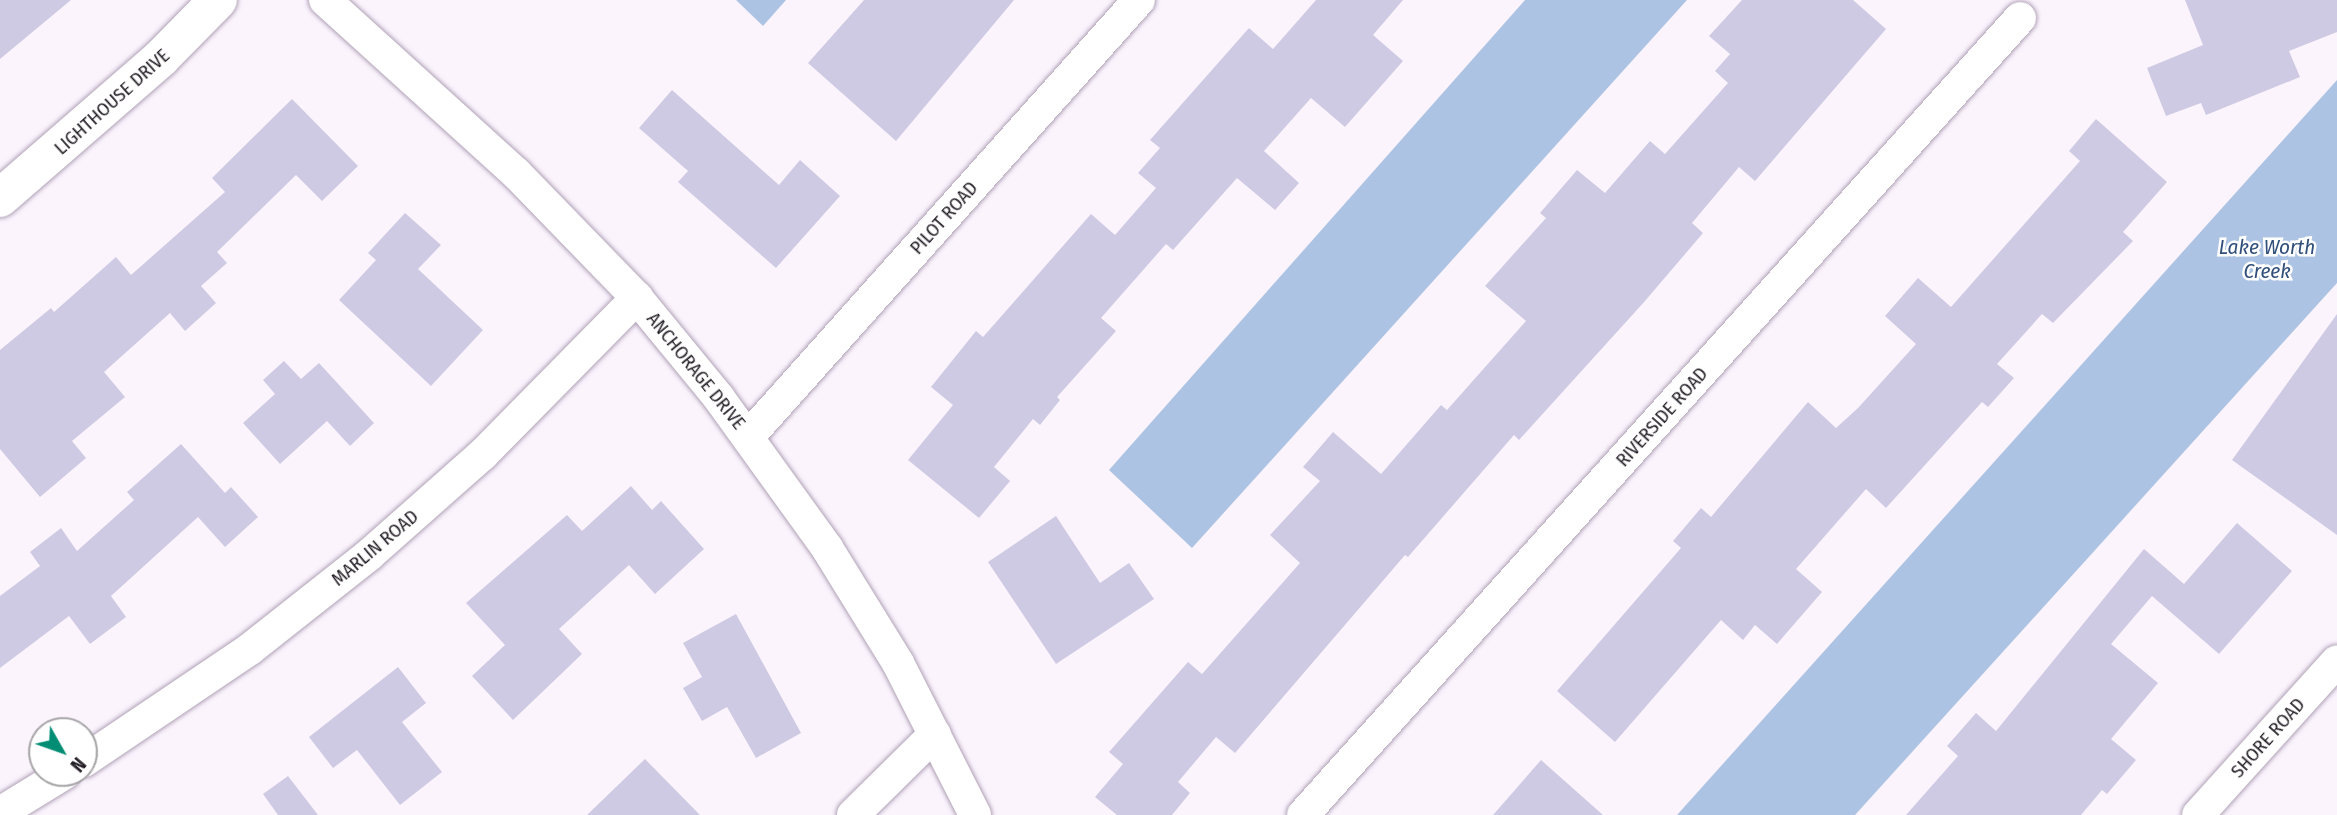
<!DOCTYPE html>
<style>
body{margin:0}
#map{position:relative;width:2337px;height:815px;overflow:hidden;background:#fbf4fd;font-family:"Fira Sans Condensed",sans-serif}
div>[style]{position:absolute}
.water>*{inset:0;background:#adc3e3}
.building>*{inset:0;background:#cfcae3}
.roads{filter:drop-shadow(0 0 2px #b0a1b6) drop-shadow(0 0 2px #b0a1b6)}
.minor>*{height:32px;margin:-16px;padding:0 16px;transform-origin:16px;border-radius:16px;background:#fff}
.tertiary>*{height:38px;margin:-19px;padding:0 19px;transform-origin:19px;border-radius:19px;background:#fff}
span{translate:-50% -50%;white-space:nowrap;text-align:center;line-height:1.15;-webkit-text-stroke:5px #fff;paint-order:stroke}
.street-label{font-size:19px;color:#231d25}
.water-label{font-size:21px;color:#314f7a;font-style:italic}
.north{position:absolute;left:28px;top:717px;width:70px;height:70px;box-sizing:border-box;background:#fff;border:2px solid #a7a5a8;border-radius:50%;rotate:130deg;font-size:19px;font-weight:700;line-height:28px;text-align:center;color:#231d25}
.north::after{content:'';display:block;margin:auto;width:24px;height:32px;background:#028d74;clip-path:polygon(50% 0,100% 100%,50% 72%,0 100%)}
</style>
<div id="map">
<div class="water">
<i style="clip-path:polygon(736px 0,786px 0,763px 26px)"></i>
<i style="clip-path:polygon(1525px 0,1687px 0,1192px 548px,1109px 470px)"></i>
<i style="clip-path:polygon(2337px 80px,2337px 283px,1855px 815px,1677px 815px)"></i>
</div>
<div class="building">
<i style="clip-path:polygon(0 0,71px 0,0 59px)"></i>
<i style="clip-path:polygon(864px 0,1014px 0,896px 141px,808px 63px)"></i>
<i style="clip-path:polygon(1316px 0,1403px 0,1373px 35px,1403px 61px,1345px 127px,1311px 98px,1264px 151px,1299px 183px,1275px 210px,1237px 178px,1173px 250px,1166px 244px,1101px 318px,1116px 331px,1057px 397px,1060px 400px,1040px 425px,1033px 419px,994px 467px,1010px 481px,979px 518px,908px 460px,953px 405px,931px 387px,976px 331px,983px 337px,1091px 214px,1115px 235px,1156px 188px,1138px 173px,1160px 148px,1150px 140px,1249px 28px,1273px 49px)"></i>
<i style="clip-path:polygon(1742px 0,1853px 0,1886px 29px,1755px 181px,1739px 167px,1692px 223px,1703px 233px,1645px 301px,1519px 440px,1514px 435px,1408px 557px,1405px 555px,1235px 753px,1216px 737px,1178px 782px,1190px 793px,1172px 815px,1117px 815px,1095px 797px,1123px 764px,1109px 752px,1188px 662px,1202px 674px,1300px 563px,1270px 535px,1320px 481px,1303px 467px,1333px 432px,1381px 474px,1441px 405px,1447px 410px,1526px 321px,1485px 286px,1546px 218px,1540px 213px,1577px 170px,1605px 193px,1650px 141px,1665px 154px,1728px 83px,1715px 71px,1730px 54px,1709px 36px)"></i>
<i style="clip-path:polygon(2185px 0,2337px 0,2337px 32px,2289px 51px,2300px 77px,2206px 115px,2201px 103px,2166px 116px,2147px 68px,2203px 45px)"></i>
<i style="clip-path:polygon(672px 90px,779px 185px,800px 160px,840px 196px,776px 268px,678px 182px,688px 171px,639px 128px)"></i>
<i style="clip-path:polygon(292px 99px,358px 166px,322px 201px,296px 175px,217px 252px,227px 263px,201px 286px,216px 303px,185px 331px,170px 313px,104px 372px,125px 397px,72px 441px,86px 458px,40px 497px,0 449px,0 350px,51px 308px,54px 312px,116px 257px,131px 275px,225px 192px,212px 178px)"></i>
<i style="clip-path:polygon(2096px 119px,2167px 182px,2123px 232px,2133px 241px,2053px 323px,2042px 314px,1997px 364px,2014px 378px,1988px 407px,1982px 402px,1886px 508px,1866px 489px,1796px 569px,1822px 592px,1777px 644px,1755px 625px,1743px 640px,1721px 620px,1615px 742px,1557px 691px,1681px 548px,1673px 541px,1701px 508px,1711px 517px,1808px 402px,1836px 428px,1858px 408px,1916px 344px,1885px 316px,1918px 278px,1951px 307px,2080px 161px,2069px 151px)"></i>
<i style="clip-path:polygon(405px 213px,441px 245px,418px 269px,483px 330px,431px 386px,339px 300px,376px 260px,368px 253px)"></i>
<i style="clip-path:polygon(2337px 314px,2337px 535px,2232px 460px)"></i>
<i style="clip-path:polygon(284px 361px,301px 379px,319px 363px,374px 423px,350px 446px,327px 421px,280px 464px,243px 423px,275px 394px,263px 380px)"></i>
<i style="clip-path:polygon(181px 444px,225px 493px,231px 487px,258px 517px,225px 547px,198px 517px,111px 596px,126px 617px,90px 644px,69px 616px,0 668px,0 596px,40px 566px,30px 552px,61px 528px,77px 551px,134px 500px,127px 492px)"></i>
<i style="clip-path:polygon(631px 486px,652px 510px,661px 501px,704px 549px,655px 594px,629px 565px,559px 629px,582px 654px,513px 720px,472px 676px,505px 645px,466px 603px,567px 515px,582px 531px)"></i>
<i style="clip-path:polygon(1056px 516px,1100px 583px,1129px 563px,1154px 599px,1056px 664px,988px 562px)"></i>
<i style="clip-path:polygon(2237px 523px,2292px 571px,2219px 654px,2152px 596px,2111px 644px,2158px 683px,2111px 739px,2136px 760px,2107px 794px,2102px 790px,2081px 815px,1906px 815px,1958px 756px,1947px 746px,1976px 713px,1996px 731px,2144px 549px,2184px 584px)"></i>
<i style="clip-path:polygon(736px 614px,801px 733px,756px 758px,727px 707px,702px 721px,683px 688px,702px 677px,683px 643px)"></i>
<i style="clip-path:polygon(398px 667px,426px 703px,402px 722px,442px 772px,400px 805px,357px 750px,333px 768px,309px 737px)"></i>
<i style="clip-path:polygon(645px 759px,700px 815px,587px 815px)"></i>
<i style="clip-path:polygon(1541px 760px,1603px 815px,1493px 815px)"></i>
<i style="clip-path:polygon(288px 776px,318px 815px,278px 815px,263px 794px)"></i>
</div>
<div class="roads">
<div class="minor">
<i style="left:325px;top:0;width:258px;rotate:42.2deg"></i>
<i style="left:516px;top:173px;width:174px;rotate:45.9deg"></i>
<i style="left:637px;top:298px;width:129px;rotate:50.6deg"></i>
<i style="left:719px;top:398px;width:185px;rotate:54.2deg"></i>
<i style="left:827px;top:548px;width:135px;rotate:58.3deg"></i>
<i style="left:898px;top:663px;width:170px;rotate:63.1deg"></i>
<i style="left:749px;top:436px;width:585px;rotate:-48.19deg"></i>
<i style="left:84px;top:761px;width:200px;rotate:-34deg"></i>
<i style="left:250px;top:649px;width:152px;rotate:-38.3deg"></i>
<i style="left:369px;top:555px;width:151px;rotate:-41.5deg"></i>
<i style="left:482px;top:455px;width:221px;rotate:-45.4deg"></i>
<i style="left:0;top:813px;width:76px;rotate:-31.6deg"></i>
<i style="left:853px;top:815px;width:115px;rotate:-44.6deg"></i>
<i style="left:1303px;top:815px;width:1072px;rotate:-48.02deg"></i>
<i style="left:2198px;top:815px;width:207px;rotate:-47.9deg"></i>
</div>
<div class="tertiary">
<i style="left:0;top:198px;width:213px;rotate:-41deg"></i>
<i style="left:161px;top:58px;width:81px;rotate:-45.5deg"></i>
</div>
</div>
<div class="street-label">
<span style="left:112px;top:102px;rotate:-42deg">LIGHTHOUSE DRIVE</span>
<span style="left:944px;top:218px;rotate:-48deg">PILOT ROAD</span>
<span style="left:696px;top:371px;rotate:51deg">ANCHORAGE DRIVE</span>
<span style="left:1662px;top:417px;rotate:-48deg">RIVERSIDE ROAD</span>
<span style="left:375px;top:548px;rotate:-40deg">MARLIN ROAD</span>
<span style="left:2268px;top:738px;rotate:-48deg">SHORE ROAD</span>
</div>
<div class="water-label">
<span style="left:2267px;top:259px">Lake Worth<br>Creek</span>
</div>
<div class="north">N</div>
</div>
